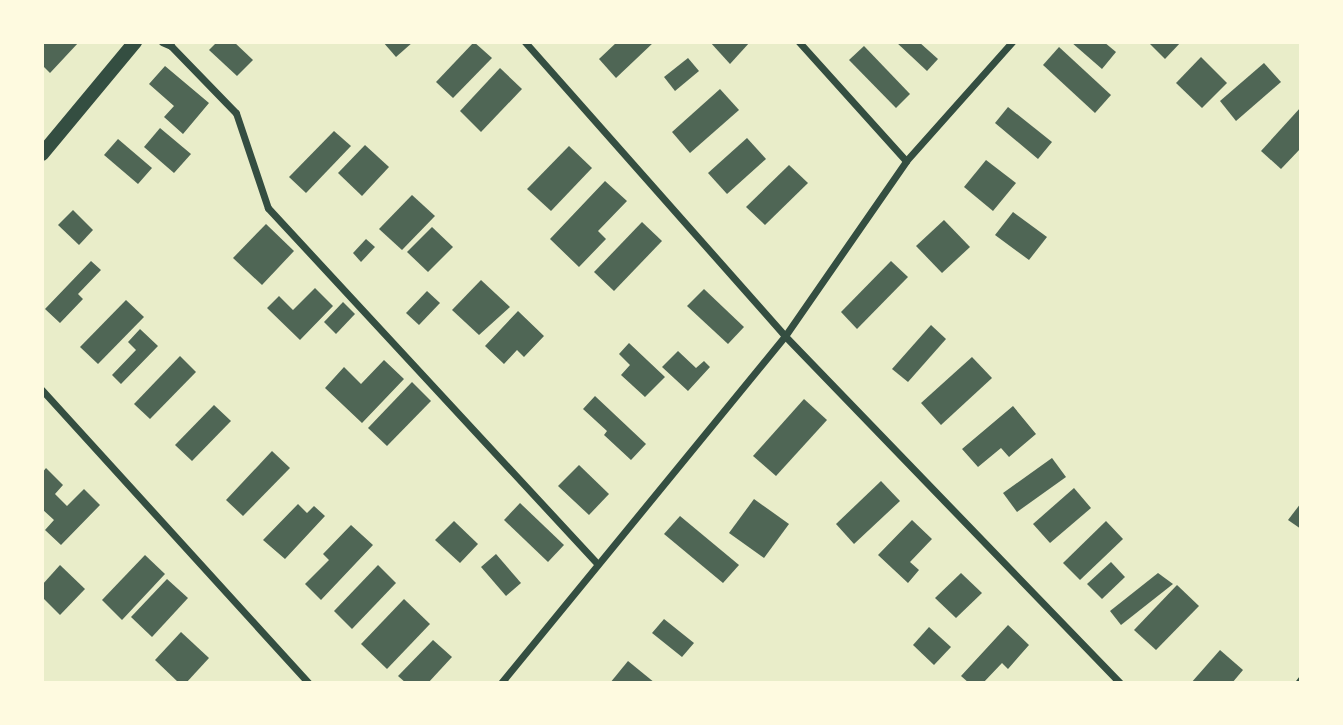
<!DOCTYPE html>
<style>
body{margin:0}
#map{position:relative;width:1343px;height:725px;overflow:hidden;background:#e9edc9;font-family:"DejaVu Sans",sans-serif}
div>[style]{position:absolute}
.building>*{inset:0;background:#4f6655}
.minor>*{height:7px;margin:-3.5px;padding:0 3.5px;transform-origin:3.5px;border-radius:3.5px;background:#344e41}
.secondary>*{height:14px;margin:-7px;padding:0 7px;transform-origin:7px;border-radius:7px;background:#344e41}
span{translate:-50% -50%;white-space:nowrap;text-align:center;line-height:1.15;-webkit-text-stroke:5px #fefae0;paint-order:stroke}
.frame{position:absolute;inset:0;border:44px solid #fefae0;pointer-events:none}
</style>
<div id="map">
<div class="building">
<i style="clip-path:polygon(42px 42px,79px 42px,50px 73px,42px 65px)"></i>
<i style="clip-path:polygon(217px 42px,234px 42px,253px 60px,237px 76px,209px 50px)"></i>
<i style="clip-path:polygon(383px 42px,413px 42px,396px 57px)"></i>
<i style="clip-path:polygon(474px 42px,492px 58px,453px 98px,436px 82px)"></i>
<i style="clip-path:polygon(617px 42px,654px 42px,616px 78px,599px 59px)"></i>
<i style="clip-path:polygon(710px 42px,750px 42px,730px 64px)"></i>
<i style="clip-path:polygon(896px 42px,919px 42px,938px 59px,927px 71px)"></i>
<i style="clip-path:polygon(1071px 42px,1104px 42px,1116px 52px,1102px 69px)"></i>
<i style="clip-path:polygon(1148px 42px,1181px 42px,1165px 59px)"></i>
<i style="clip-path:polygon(864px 46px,910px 94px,896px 108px,849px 60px)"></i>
<i style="clip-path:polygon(1059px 47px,1111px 95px,1095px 113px,1043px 65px)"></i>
<i style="clip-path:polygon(1201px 57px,1227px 83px,1202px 108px,1176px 83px)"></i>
<i style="clip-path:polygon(688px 58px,699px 71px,675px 91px,664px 77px)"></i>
<i style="clip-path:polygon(1264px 63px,1281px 82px,1236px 121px,1220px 101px)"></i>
<i style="clip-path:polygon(165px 66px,209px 103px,183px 134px,164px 117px,174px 106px,149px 84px)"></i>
<i style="clip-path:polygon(500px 68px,522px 89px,481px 132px,460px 111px)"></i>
<i style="clip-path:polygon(720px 89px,739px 110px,690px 153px,672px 132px)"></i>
<i style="clip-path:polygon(1008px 107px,1052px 142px,1038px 159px,995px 123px)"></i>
<i style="clip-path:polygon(1301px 107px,1301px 148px,1281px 169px,1261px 151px)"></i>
<i style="clip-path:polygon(160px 128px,191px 154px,174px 173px,144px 147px)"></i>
<i style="clip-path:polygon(334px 131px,351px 146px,306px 193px,289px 177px)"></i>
<i style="clip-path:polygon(747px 138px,766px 159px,727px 194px,708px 173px)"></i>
<i style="clip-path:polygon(118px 139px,152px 168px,138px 184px,104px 155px)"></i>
<i style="clip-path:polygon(365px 145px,389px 167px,362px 196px,338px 173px)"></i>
<i style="clip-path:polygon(569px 146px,592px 168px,551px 211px,527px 189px)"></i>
<i style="clip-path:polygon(986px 160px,1016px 183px,993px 211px,964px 187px)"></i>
<i style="clip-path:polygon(789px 165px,808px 183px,765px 225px,746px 207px)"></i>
<i style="clip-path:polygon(605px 181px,627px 201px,598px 231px,606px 239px,579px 267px,550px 239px)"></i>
<i style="clip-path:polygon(412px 195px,435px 216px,402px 250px,379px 229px)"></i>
<i style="clip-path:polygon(73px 210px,93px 230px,79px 245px,58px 225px)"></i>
<i style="clip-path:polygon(1013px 212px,1047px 237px,1029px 260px,995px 235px)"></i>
<i style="clip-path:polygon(944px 220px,970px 247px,942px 273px,916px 246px)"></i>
<i style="clip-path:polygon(642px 222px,662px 241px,614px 291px,594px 272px)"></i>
<i style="clip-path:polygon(266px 224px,294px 251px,262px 285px,233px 258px)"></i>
<i style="clip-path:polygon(432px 227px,453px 247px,428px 272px,407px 252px)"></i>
<i style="clip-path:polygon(366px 239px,375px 247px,361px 262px,353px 253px)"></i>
<i style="clip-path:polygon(91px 261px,101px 270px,78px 294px,83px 299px,60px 323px,45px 309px)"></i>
<i style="clip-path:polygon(891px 261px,908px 277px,857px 329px,841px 312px)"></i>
<i style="clip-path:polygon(481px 280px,510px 307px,479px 335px,452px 310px)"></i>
<i style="clip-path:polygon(315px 288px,333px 306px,300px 340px,267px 308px,279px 296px,293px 310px)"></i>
<i style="clip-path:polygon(704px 289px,744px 327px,728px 344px,687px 306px)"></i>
<i style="clip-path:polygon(427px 291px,440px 303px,419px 325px,406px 313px)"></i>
<i style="clip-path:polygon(126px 300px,144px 317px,98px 364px,80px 347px)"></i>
<i style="clip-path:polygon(343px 302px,355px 314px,336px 334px,324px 322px)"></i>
<i style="clip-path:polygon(518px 311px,544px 336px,524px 357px,517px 350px,504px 364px,485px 346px)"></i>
<i style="clip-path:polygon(931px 325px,946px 339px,908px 382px,892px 369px)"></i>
<i style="clip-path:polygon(140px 329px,158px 346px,121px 384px,112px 375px,136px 350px,128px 342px)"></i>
<i style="clip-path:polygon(629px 343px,665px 377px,645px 397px,621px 375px,630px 365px,619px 354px)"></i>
<i style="clip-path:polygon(678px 351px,696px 368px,704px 361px,710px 367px,688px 391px,662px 367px)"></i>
<i style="clip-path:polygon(180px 356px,196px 372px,150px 419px,134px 404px)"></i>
<i style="clip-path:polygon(972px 357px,992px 378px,941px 425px,921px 403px)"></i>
<i style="clip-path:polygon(384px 360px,404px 379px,362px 423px,325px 388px,344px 367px,361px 384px)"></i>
<i style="clip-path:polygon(412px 382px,431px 401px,387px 446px,368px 428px)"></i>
<i style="clip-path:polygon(595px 396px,646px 444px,631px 460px,604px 435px,607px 431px,583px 409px)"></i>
<i style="clip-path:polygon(804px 399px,827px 420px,776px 476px,753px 456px)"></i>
<i style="clip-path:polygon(214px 405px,231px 421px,192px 461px,175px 445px)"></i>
<i style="clip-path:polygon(1013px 406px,1036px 434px,1009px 457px,1001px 448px,978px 467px,962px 449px)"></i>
<i style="clip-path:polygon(272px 451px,290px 468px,243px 516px,226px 500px)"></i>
<i style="clip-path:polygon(1052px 458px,1066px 477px,1017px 512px,1003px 493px)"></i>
<i style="clip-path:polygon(579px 465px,609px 494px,589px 515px,558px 486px)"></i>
<i style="clip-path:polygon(46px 468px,63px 485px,55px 494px,67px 506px,84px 489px,100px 505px,61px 545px,45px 530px,54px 520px,42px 509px,42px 473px)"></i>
<i style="clip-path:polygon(881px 481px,900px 501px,854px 544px,836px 524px)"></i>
<i style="clip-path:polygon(1074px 488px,1091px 508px,1050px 543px,1033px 524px)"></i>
<i style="clip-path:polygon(754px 499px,789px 524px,764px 558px,729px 533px)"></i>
<i style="clip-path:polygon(520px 503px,564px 545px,548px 562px,504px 520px)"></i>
<i style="clip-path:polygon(1301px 503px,1301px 529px,1288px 520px)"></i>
<i style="clip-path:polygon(298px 504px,307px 513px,314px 506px,325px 516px,285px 559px,263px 540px)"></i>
<i style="clip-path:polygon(680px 516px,739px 565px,723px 583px,664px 534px)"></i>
<i style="clip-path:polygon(912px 520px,932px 539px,910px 562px,919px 570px,908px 583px,878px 555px)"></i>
<i style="clip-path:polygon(454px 521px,478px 544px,460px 563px,435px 540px)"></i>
<i style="clip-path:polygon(1106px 521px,1123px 539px,1080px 580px,1063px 563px)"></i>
<i style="clip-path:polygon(351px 525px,373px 545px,321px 600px,305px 584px,329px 560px,323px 554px)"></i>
<i style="clip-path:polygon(496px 554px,521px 583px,506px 596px,481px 567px)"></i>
<i style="clip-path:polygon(145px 555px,165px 574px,122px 620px,102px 600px)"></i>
<i style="clip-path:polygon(1111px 562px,1125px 577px,1102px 599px,1087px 584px)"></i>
<i style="clip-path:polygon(60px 565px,85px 589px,60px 615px,42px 597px,42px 585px)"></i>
<i style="clip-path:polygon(378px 565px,396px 583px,352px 629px,334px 611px)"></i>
<i style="clip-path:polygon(961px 573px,982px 593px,956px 618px,935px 598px)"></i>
<i style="clip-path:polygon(1158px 573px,1173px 584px,1121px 625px,1110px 611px)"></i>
<i style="clip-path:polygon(167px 579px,188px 598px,152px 637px,131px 617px)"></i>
<i style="clip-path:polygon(1177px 585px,1199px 606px,1156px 650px,1134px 630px)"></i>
<i style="clip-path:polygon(404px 599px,430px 624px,387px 669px,361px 644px)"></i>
<i style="clip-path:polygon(664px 619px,694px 643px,682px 657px,652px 633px)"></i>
<i style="clip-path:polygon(1008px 625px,1029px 645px,1008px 669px,1002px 663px,983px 683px,969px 683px,961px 676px)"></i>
<i style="clip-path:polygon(929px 627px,951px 647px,934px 665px,913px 645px)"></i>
<i style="clip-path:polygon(181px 632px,209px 658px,186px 683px,179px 683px,155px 660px)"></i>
<i style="clip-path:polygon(433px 640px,452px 657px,428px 683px,406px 683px,398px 676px)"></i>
<i style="clip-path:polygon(1220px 650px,1243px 670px,1232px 683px,1191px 683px)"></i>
<i style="clip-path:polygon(628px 661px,655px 683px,610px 683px)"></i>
</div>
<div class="minor">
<i style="left:162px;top:42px;width:10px;rotate:24deg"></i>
<i style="left:171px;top:46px;width:93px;rotate:45.9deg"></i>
<i style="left:236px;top:113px;width:100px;rotate:71.4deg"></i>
<i style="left:268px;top:208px;width:485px;rotate:47.2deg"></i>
<i style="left:525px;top:42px;width:392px;rotate:48.5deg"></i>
<i style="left:785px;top:336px;width:482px;rotate:46deg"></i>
<i style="left:799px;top:42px;width:160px;rotate:48deg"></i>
<i style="left:42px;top:390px;width:396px;rotate:47.7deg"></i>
<i style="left:501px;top:683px;width:448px;rotate:-50.7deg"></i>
<i style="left:785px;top:336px;width:213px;rotate:-55.3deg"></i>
<i style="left:906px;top:161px;width:159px;rotate:-48.3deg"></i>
<i style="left:1298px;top:683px;width:5px;rotate:-53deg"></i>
</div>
<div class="secondary">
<i style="left:42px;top:154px;width:146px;rotate:-50.3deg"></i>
</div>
<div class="frame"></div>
</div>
